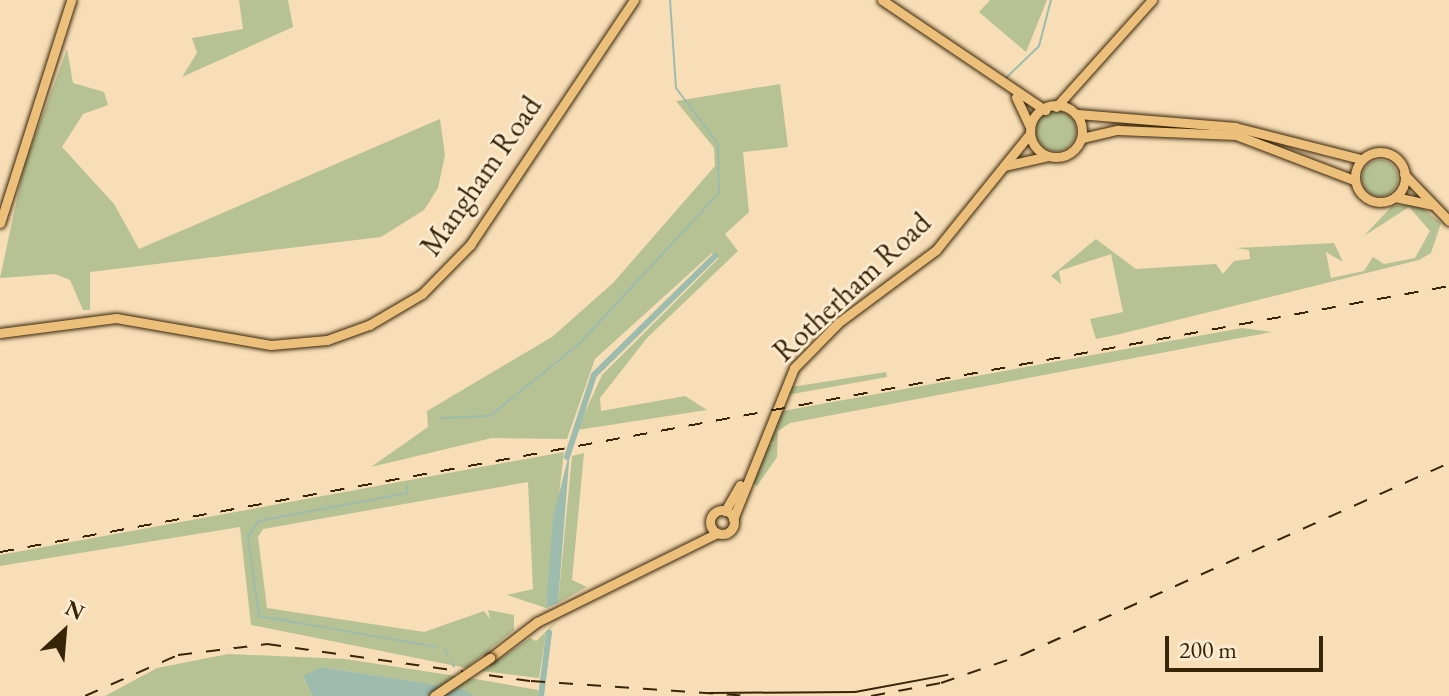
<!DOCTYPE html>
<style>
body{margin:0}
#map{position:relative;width:1449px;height:696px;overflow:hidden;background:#f7deb6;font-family:"EB Garamond",serif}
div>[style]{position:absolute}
.green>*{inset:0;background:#b6c293}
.round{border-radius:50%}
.water>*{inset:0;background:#9dbcad}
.stream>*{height:2px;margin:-1px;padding:0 1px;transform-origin:1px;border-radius:1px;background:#9dbcad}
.canal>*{height:6px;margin:-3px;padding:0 3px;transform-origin:3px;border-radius:3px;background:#9dbcad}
.roads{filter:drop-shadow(0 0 2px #382407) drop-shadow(0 0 2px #382407)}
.major>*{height:9px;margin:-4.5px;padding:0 4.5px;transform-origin:4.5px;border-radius:4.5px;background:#ecbf7b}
.major>.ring{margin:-4.5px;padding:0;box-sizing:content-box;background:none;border:9px solid #ecbf7b;border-radius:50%}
.tram>*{height:2px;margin:-1px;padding:0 1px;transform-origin:1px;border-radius:1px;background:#382407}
.rail>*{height:2px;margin-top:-1px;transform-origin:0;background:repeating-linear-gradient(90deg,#382407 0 14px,transparent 0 28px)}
.bridges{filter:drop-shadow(0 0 2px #382407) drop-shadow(0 0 2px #382407)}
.major-bridge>*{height:9px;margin:-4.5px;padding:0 4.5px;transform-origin:4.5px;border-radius:4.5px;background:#ecbf7b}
span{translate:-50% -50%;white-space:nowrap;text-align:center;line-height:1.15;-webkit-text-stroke:6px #faead0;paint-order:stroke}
.street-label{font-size:30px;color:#382407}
.north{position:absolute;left:24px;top:592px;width:80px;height:80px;-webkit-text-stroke:6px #faead0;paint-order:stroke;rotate:26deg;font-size:22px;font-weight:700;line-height:32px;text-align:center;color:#382407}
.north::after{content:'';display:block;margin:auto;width:28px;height:36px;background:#382407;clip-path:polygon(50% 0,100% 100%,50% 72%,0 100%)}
.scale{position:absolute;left:1165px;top:636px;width:158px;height:36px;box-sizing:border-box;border:4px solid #382407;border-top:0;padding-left:10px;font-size:24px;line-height:28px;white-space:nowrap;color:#382407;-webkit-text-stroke:6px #faead0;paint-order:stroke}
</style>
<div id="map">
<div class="green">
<i style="clip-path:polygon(239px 0,288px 0,293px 27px,182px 77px,197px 53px,192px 38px,243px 29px)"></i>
<i style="clip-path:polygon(990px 0,1047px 0,1026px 52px,979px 12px)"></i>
<i style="clip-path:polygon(67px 49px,73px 83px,104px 92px,108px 105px,83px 114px,62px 147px,114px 204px,139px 249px,440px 119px,445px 155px,438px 188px,424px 210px,381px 237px,90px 272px,90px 310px,83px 310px,70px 280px,55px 274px,0 278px,24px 166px)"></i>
<i style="clip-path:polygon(780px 84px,788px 147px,743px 152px,749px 212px,725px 234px,738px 251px,647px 338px,600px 398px,601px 411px,685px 396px,707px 410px,577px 430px,602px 375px,719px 258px,712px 253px,595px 359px,567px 439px,492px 438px,371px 467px,428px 427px,427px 411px,552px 337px,613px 283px,715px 166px,714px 148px,676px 101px)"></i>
<i class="round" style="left:1036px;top:111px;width:40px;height:40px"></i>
<i class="round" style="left:1362px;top:160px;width:36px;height:36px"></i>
<i style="clip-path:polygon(1417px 204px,1441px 223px,1431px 253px,1419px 260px,1116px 335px,1096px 339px,1090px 319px,1123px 312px,1111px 254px,1059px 271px,1061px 284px,1051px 276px,1096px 239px,1136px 269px,1216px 264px,1223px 274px,1234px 261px,1250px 259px,1249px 250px,1236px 248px,1334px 243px,1343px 262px,1326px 252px,1331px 278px,1364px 271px,1373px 257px,1384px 264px,1415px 258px,1430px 231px,1409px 207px,1364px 236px,1392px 206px)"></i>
<i style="clip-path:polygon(1242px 328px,1272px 332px,790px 423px,778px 431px,777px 457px,757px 486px,751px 481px,766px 445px,775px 443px,767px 442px,777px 412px)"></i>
<i style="clip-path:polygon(886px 372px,887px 377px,781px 396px,785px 388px)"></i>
<i style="clip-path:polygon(564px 452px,546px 608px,507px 595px,533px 589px,528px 482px,263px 529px,258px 537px,267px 608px,424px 632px,484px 611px,490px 619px,488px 610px,514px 615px,514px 630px,466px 668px,251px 625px,240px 527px,0 566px,0 555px)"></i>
<i style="clip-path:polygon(584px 453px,572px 580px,587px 587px,558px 603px,572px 456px)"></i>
<i style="clip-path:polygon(558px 620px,546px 634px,539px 678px,482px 671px,530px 638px,536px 641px)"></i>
<i style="clip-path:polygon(228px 654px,345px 659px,456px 676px,441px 686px,321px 667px,304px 679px,312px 696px,105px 696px,157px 668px)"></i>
<i style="clip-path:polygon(470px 678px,538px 690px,538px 696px,474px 696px,455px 688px)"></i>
</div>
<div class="water">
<i style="clip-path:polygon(570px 450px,558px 603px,546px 608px,553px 518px)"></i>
<i style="clip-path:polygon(321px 667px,462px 689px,474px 696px,312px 696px,303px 676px)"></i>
</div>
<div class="stream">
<i style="left:1006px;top:78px;width:46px;rotate:-44.1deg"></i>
<i style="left:1039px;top:46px;width:48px;rotate:-75.4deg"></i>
<i style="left:441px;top:418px;width:49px;rotate:-2.3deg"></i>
<i style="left:490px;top:416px;width:114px;rotate:-39deg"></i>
<i style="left:579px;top:344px;width:206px;rotate:-47.2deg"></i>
<i style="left:719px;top:193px;width:49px;rotate:-91.2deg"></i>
<i style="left:718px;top:144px;width:70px;rotate:-126.9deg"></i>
<i style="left:676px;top:88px;width:88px;rotate:-93.9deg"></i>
<i style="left:407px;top:486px;width:7px;rotate:90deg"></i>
<i style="left:407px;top:493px;width:151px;rotate:169.3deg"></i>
<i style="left:259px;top:521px;width:19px;rotate:126deg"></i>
<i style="left:248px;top:536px;width:81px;rotate:82.2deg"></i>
<i style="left:259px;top:616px;width:181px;rotate:9.9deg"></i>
<i style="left:444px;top:648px;width:8px;rotate:60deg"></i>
<i style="left:452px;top:663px;width:4px;rotate:63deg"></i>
</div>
<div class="canal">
<i style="left:567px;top:457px;width:86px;rotate:-71.8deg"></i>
<i style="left:594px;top:375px;width:170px;rotate:-44.5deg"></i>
<i style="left:541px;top:696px;width:64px;rotate:-82.8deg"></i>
</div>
<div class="roads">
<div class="major">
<i style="left:882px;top:0;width:197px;rotate:34deg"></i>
<i style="left:1016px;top:97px;width:31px;rotate:65deg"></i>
<i class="ring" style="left:1030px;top:105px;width:43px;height:43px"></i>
<i style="left:1056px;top:107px;width:144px;rotate:-48.1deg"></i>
<i style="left:1078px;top:114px;width:158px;rotate:4.7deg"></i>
<i style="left:1235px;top:127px;width:130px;rotate:14.3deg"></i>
<i style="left:1082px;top:138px;width:37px;rotate:-13deg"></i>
<i style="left:1118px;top:130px;width:118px;rotate:2.4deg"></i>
<i style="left:1236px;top:135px;width:126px;rotate:20.9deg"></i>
<i class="ring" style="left:1355px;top:152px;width:41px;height:41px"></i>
<i style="left:1004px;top:166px;width:45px;rotate:-12.8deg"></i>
<i style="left:1404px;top:174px;width:65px;rotate:46.2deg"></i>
<i style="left:1395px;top:197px;width:38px;rotate:12deg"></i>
<i style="left:0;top:223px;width:234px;rotate:-72.3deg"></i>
<i style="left:0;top:333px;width:117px;rotate:-7.4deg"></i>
<i style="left:116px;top:318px;width:157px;rotate:9.9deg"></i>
<i style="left:271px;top:345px;width:56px;rotate:-5.1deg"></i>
<i style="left:327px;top:340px;width:45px;rotate:-19.7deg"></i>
<i style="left:369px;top:325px;width:61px;rotate:-30.3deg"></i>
<i style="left:422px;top:294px;width:69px;rotate:-45.6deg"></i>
<i style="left:470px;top:245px;width:295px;rotate:-56.2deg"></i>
<i class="ring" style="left:710px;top:510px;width:15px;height:15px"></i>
<i style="left:725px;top:511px;width:30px;rotate:-60deg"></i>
<i style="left:733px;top:519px;width:163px;rotate:-68deg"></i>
<i style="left:794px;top:368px;width:63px;rotate:-45.6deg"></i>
<i style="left:838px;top:323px;width:122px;rotate:-36.7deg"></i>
<i style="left:936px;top:250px;width:146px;rotate:-51.1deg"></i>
<i style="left:490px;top:658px;width:59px;rotate:-37.5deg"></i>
<i style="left:537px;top:622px;width:201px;rotate:-26.3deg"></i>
</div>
</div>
<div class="tram">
<i style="left:709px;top:693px;width:146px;rotate:-0.4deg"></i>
<i style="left:855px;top:692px;width:94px;rotate:-10.5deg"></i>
</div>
<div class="rail">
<i style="left:0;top:552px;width:1473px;rotate:-10.4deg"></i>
<i style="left:85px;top:696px;width:102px;rotate:-23.8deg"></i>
<i style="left:178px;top:655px;width:90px;rotate:-7deg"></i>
<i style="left:267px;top:644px;width:267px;rotate:8deg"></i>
<i style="left:531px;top:681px;width:219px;rotate:3.9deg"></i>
<i style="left:871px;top:696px;width:71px;rotate:-10.5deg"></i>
<i style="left:941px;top:683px;width:86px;rotate:-19.1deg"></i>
<i style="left:1022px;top:655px;width:468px;rotate:-24.2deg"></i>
</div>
<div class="bridges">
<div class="major-bridge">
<i style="left:434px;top:696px;width:68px;rotate:-34.2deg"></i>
</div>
</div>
<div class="street-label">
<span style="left:481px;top:176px;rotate:-55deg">Mangham Road</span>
<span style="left:852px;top:287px;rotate:-43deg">Rotherham Road</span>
</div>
<div class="north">N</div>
<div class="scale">200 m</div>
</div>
